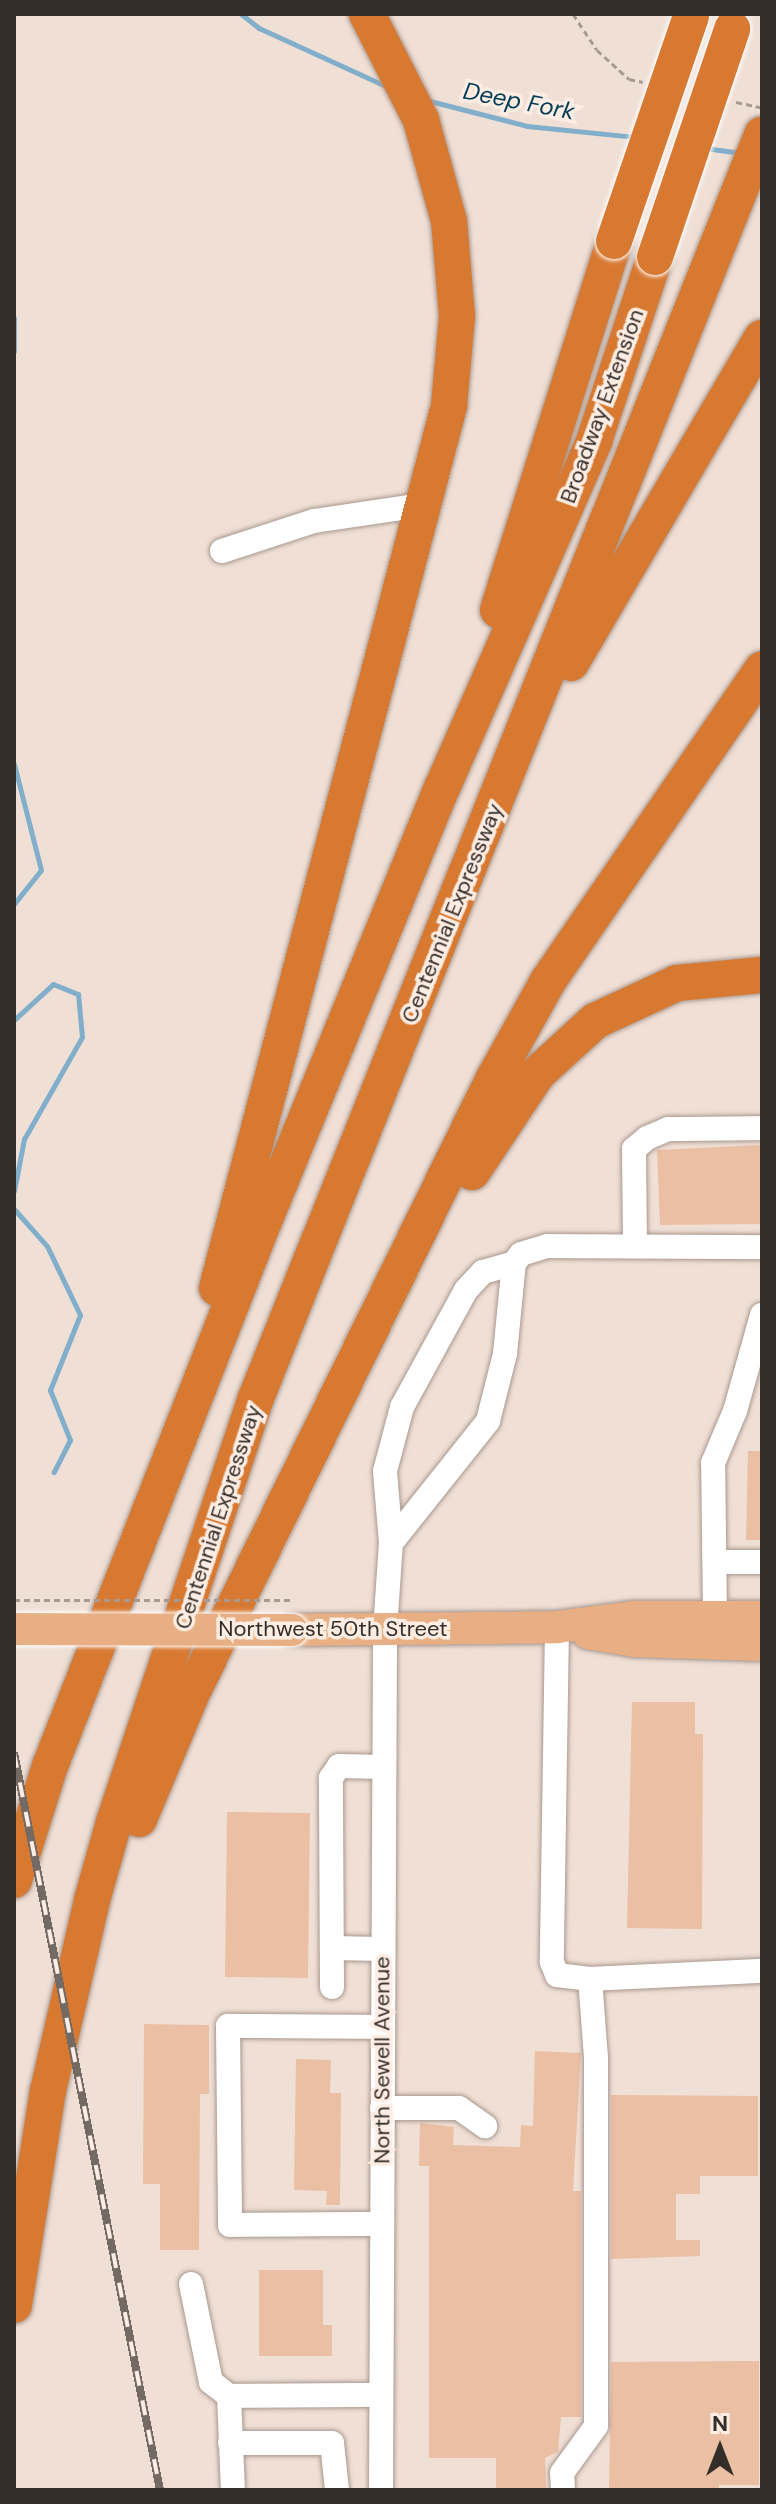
<!DOCTYPE html>
<style>
body{margin:0}
#map{position:relative;width:776px;height:2504px;overflow:hidden;background:#f0dfd5;font-family:"DM Sans",sans-serif}
div>[style]{position:absolute}
.stream>*{height:5px;margin:-2.5px;padding:0 2.5px;transform-origin:2.5px;border-radius:2.5px;background:#81aeca}
.building>*{inset:0;background:#ebbfa4}
.path>*{height:3px;margin-top:-1.5px;transform-origin:0;background:repeating-linear-gradient(90deg,#a79a92 0 6px,transparent 0 10px)}
.roads{filter:drop-shadow(0 0 2px #a8988f) drop-shadow(0 0 2px #a8988f)}
.minor>*{height:24px;margin:-12px;padding:0 12px;transform-origin:12px;border-radius:12px;background:#fff}
.major>*{height:32px;margin:-16px;padding:0 16px;transform-origin:16px;border-radius:16px;background:#e8af84}
.highway>*{height:36px;margin:-18px;padding:0 18px;transform-origin:18px;border-radius:18px;background:#d87932}
.rail>*{height:8px;margin-top:-4px;transform-origin:0;background:repeating-linear-gradient(90deg,#feede3 0 15px,#746a64 0 30px);box-sizing:border-box;border-block:2px solid #746a64}
.path-bridge>*{height:3px;margin-top:-1.5px;transform-origin:0;background:repeating-linear-gradient(90deg,#a79a92 0 6px,transparent 0 10px)}
.bridges{filter:drop-shadow(0 0 2px #fff) drop-shadow(0 0 2px #fff)}
.major-bridge>*{height:32px;margin:-16px;padding:0 16px;transform-origin:16px;border-radius:16px;background:#e8af84}
.highway-bridge>*{height:36px;margin:-18px;padding:0 18px;transform-origin:18px;border-radius:18px;background:#d87932}
span{translate:-50% -50%;white-space:nowrap;text-align:center;line-height:1.15;-webkit-text-stroke:7px #feede3;paint-order:stroke}
.street-label{font-size:22px;color:#342e2a}
.water-label{font-size:24px;color:#003d58;font-style:italic}
.frame{position:absolute;inset:0;border:16px solid #342e2a;pointer-events:none}
.north{position:absolute;left:680px;top:2408px;width:80px;height:80px;-webkit-text-stroke:6px #feede3;paint-order:stroke;rotate:0deg;font-size:22px;font-weight:700;line-height:32px;text-align:center;color:#342e2a}
.north::after{content:'';display:block;margin:auto;width:28px;height:36px;background:#342e2a;clip-path:polygon(50% 0,100% 100%,50% 72%,0 100%)}
</style>
<div id="map">
<div class="stream">
<i style="left:241px;top:14px;width:23px;rotate:38deg"></i>
<i style="left:259px;top:28px;width:144px;rotate:24.6deg"></i>
<i style="left:426px;top:100px;width:104px;rotate:14.4deg"></i>
<i style="left:527px;top:126px;width:110px;rotate:5.8deg"></i>
<i style="left:705px;top:148px;width:34px;rotate:8deg"></i>
<i style="left:14px;top:318px;width:33px;rotate:90deg"></i>
<i style="left:14px;top:764px;width:109px;rotate:75.7deg"></i>
<i style="left:41px;top:870px;width:43px;rotate:128.5deg"></i>
<i style="left:14px;top:1020px;width:53px;rotate:-42.7deg"></i>
<i style="left:53px;top:984px;width:27px;rotate:22deg"></i>
<i style="left:78px;top:994px;width:43px;rotate:84.7deg"></i>
<i style="left:82px;top:1037px;width:117px;rotate:119.6deg"></i>
<i style="left:24px;top:1139px;width:53px;rotate:100.9deg"></i>
<i style="left:14px;top:1209px;width:50px;rotate:48.3deg"></i>
<i style="left:47px;top:1246px;width:76px;rotate:64.4deg"></i>
<i style="left:80px;top:1315px;width:81px;rotate:111.8deg"></i>
<i style="left:50px;top:1390px;width:54px;rotate:68.2deg"></i>
<i style="left:70px;top:1440px;width:36px;rotate:117deg"></i>
</div>
<div class="building">
<i style="clip-path:polygon(762px 1145px,762px 1224px,660px 1225px,657px 1150px)"></i>
<i style="clip-path:polygon(748px 1451px,762px 1451px,762px 1540px,746px 1540px)"></i>
<i style="clip-path:polygon(632px 1702px,695px 1702px,695px 1734px,703px 1734px,702px 1929px,627px 1928px)"></i>
<i style="clip-path:polygon(227px 1812px,310px 1813px,308px 1978px,225px 1977px)"></i>
<i style="clip-path:polygon(144px 2024px,209px 2025px,209px 2094px,200px 2094px,199px 2250px,160px 2250px,160px 2184px,143px 2184px)"></i>
<i style="clip-path:polygon(535px 2051px,581px 2053px,573px 2191px,581px 2191px,581px 2417px,561px 2417px,558px 2452px,545px 2458px,546px 2490px,496px 2490px,496px 2458px,429px 2458px,429px 2166px,419px 2166px,420px 2123px,454px 2127px,453px 2145px,520px 2147px,521px 2125px,533px 2126px)"></i>
<i style="clip-path:polygon(296px 2059px,331px 2060px,330px 2093px,341px 2093px,340px 2205px,326px 2205px,327px 2191px,294px 2190px)"></i>
<i style="clip-path:polygon(611px 2095px,758px 2096px,758px 2176px,700px 2176px,700px 2194px,676px 2194px,676px 2240px,700px 2240px,700px 2256px,611px 2259px)"></i>
<i style="clip-path:polygon(259px 2270px,323px 2270px,323px 2325px,332px 2325px,332px 2356px,259px 2356px)"></i>
<i style="clip-path:polygon(759px 2361px,759px 2485px,719px 2485px,719px 2490px,609px 2488px,611px 2362px)"></i>
</div>
<div class="path">
<i style="left:573px;top:14px;width:43px;rotate:56.3deg"></i>
<i style="left:597px;top:50px;width:43px;rotate:42.2deg"></i>
<i style="left:629px;top:79px;width:14px;rotate:12deg"></i>
<i style="left:736px;top:102px;width:25px;rotate:12deg"></i>
</div>
<div class="roads">
<div class="minor">
<i style="left:222px;top:551px;width:97px;rotate:-18.1deg"></i>
<i style="left:314px;top:521px;width:110px;rotate:-8.4deg"></i>
<i style="left:635px;top:1246px;width:97px;rotate:-90.6deg"></i>
<i style="left:634px;top:1149px;width:17px;rotate:-40deg"></i>
<i style="left:647px;top:1138px;width:23px;rotate:-23deg"></i>
<i style="left:668px;top:1129px;width:94px;rotate:-0.6deg"></i>
<i style="left:391px;top:1543px;width:72px;rotate:-94.8deg"></i>
<i style="left:385px;top:1471px;width:66px;rotate:-75.1deg"></i>
<i style="left:402px;top:1407px;width:133px;rotate:-61.3deg"></i>
<i style="left:466px;top:1290px;width:25px;rotate:-47deg"></i>
<i style="left:483px;top:1272px;width:32px;rotate:-16deg"></i>
<i style="left:715px;top:1562px;width:47px"></i>
<i style="left:715px;top:1616px;width:153px;rotate:-90.7deg"></i>
<i style="left:713px;top:1463px;width:56px;rotate:-67.1deg"></i>
<i style="left:735px;top:1411px;width:100px;rotate:-74.3deg"></i>
<i style="left:557px;top:1627px;width:335px;rotate:90.9deg"></i>
<i style="left:552px;top:1962px;width:14px;rotate:69deg"></i>
<i style="left:557px;top:1975px;width:33px;rotate:7deg"></i>
<i style="left:332px;top:1948px;width:50px;rotate:1.1deg"></i>
<i style="left:332px;top:1987px;width:209px;rotate:-90.3deg"></i>
<i style="left:331px;top:1778px;width:14px;rotate:-56deg"></i>
<i style="left:339px;top:1766px;width:45px;rotate:1.3deg"></i>
<i style="left:382px;top:2027px;width:154px;rotate:-179.6deg"></i>
<i style="left:228px;top:2026px;width:199px;rotate:89.4deg"></i>
<i style="left:230px;top:2225px;width:152px;rotate:-0.4deg"></i>
<i style="left:382px;top:2108px;width:77px"></i>
<i style="left:459px;top:2108px;width:32px;rotate:35deg"></i>
<i style="left:191px;top:2284px;width:100px;rotate:78.5deg"></i>
<i style="left:211px;top:2382px;width:23px;rotate:38deg"></i>
<i style="left:229px;top:2396px;width:152px;rotate:-0.4deg"></i>
<i style="left:229px;top:2396px;width:94px;rotate:87.6deg"></i>
<i style="left:230px;top:2443px;width:102px"></i>
<i style="left:332px;top:2443px;width:47px;rotate:83.9deg"></i>
<i style="left:381px;top:2490px;width:860px;rotate:-89.73deg"></i>
<i style="left:385px;top:1630px;width:87px;rotate:-86.1deg"></i>
<i style="left:391px;top:1543px;width:156px;rotate:-51.5deg"></i>
<i style="left:488px;top:1421px;width:69px;rotate:-75.8deg"></i>
<i style="left:505px;top:1354px;width:91px;rotate:-84.4deg"></i>
<i style="left:514px;top:1263px;width:11px;rotate:-52deg"></i>
<i style="left:521px;top:1254px;width:27px;rotate:-17deg"></i>
<i style="left:547px;top:1246px;width:215px;rotate:0.3deg"></i>
<i style="left:563px;top:2490px;width:17px;rotate:-93deg"></i>
<i style="left:562px;top:2473px;width:58px;rotate:-54.1deg"></i>
<i style="left:596px;top:2426px;width:368px;rotate:-90deg"></i>
<i style="left:596px;top:2058px;width:79px;rotate:-94.3deg"></i>
<i style="left:590px;top:1979px;width:172px;rotate:-2.7deg"></i>
</div>
<div class="major">
<i style="left:292px;top:1630px;width:265px;rotate:-0.6deg"></i>
<i style="left:557px;top:1627px;width:79px;rotate:-7.3deg"></i>
<i style="left:635px;top:1617px;width:127px"></i>
<i style="left:588px;top:1633px;width:48px;rotate:9.7deg"></i>
<i style="left:635px;top:1641px;width:127px;rotate:1.8deg"></i>
</div>
<div class="highway">
<i style="left:498px;top:610px;width:387px;rotate:-72.5deg"></i>
<i style="left:571px;top:663px;width:377px;rotate:-59.6deg"></i>
<i style="left:472px;top:1172px;width:118px;rotate:-56.4deg"></i>
<i style="left:537px;top:1074px;width:79px;rotate:-42.4deg"></i>
<i style="left:595px;top:1021px;width:90px;rotate:-24.9deg"></i>
<i style="left:677px;top:983px;width:85px;rotate:-5.4deg"></i>
<i style="left:217px;top:1288px;width:912px;rotate:-75.26deg"></i>
<i style="left:449px;top:406px;width:90px;rotate:-84.9deg"></i>
<i style="left:457px;top:316px;width:95px;rotate:-94.8deg"></i>
<i style="left:449px;top:221px;width:105px;rotate:-105.5deg"></i>
<i style="left:421px;top:120px;width:119px;rotate:-117deg"></i>
<i style="left:139px;top:1819px;width:134px;rotate:-67.2deg"></i>
<i style="left:191px;top:1695px;width:685px;rotate:-63.85deg"></i>
<i style="left:493px;top:1080px;width:113px;rotate:-60.9deg"></i>
<i style="left:548px;top:981px;width:378px;rotate:-55.5deg"></i>
<i style="left:14px;top:1880px;width:120px;rotate:-72.5deg"></i>
<i style="left:50px;top:1766px;width:569px;rotate:-68.57deg"></i>
<i style="left:258px;top:1236px;width:484px;rotate:-67.7deg"></i>
<i style="left:442px;top:788px;width:379px;rotate:-66.3deg"></i>
<i style="left:594px;top:441px;width:194px;rotate:-71.7deg"></i>
<i style="left:14px;top:2305px;width:217px;rotate:-81deg"></i>
<i style="left:48px;top:2091px;width:196px;rotate:-77deg"></i>
<i style="left:92px;top:1900px;width:81px;rotate:-74.2deg"></i>
<i style="left:114px;top:1822px;width:447px;rotate:-71.5deg"></i>
<i style="left:256px;top:1398px;width:1361px;rotate:-68.17deg"></i>
</div>
</div>
<div class="rail">
<i style="left:14px;top:1753px;width:751px;rotate:78.79deg"></i>
</div>
<div class="path-bridge">
<i style="left:14px;top:1600px;width:280px"></i>
</div>
<div class="bridges">
<div class="major-bridge">
<i style="left:14px;top:1629px;width:278px;rotate:0.2deg"></i>
</div>
<div class="highway-bridge">
<i style="left:614px;top:241px;width:238px;rotate:-71.1deg"></i>
<i style="left:655px;top:257px;width:241px;rotate:-71.3deg"></i>
</div>
</div>
<div class="street-label">
<span style="left:602px;top:406px;rotate:-70deg">Broadway Extension</span>
<span style="left:452px;top:913px;rotate:-68deg">Centennial Expressway</span>
<span style="left:218px;top:1517px;rotate:-72deg">Centennial Expressway</span>
<span style="left:333px;top:1629px">Northwest 50th Street</span>
<span style="left:382px;top:2060px;rotate:-90deg">North Sewell Avenue</span>
</div>
<div class="water-label">
<span style="left:519px;top:101px;rotate:11deg">Deep Fork</span>
</div>
<div class="frame"></div>
<div class="north">N</div>
</div>
